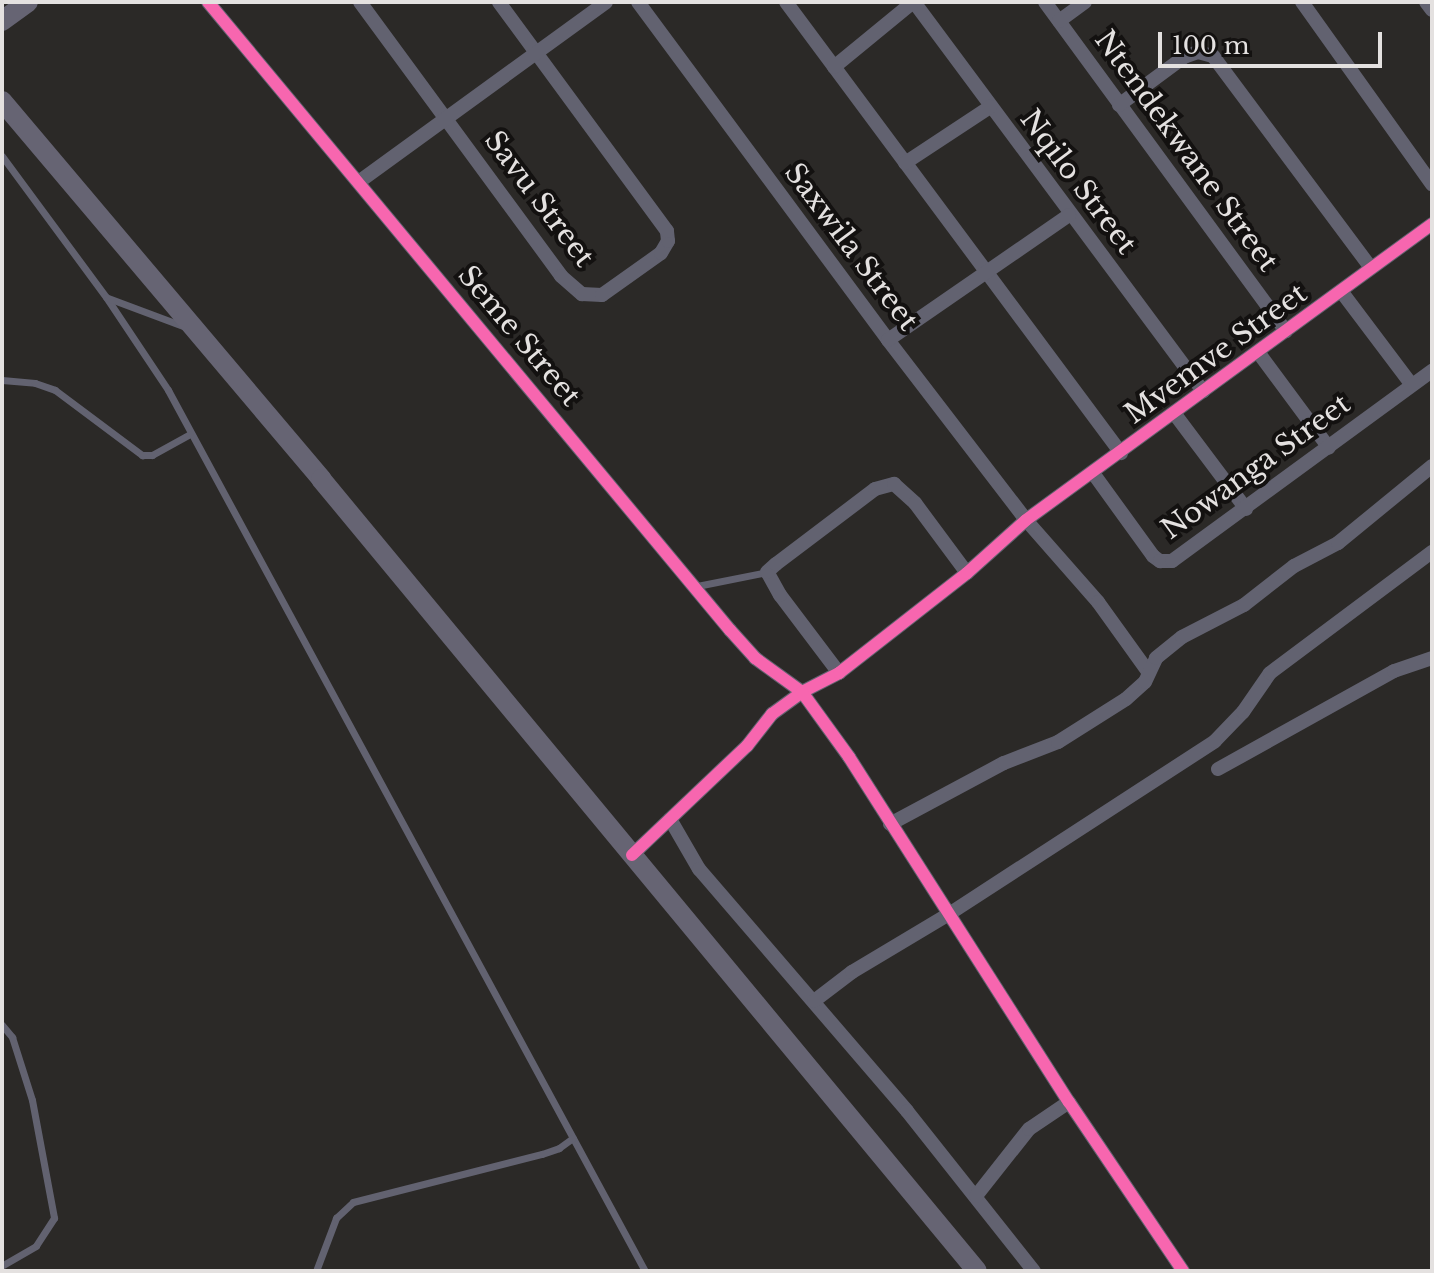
<!DOCTYPE html>
<style>
body{margin:0}
#map{position:relative;width:1434px;height:1273px;overflow:hidden;background:#2b2927;font-family:"Libre Baskerville",serif}
div>[style]{position:absolute}
.lane>*{height:7px;margin:-3.5px;padding:0 3.5px;transform-origin:3.5px;border-radius:3.5px;background:#626270}
.street>*{height:14px;margin:-7px;padding:0 7px;transform-origin:7px;border-radius:7px;background:#626270}
.secondary>*{height:20px;margin:-10px;padding:0 10px;transform-origin:10px;border-radius:10px;background:#666473}
.cycleway>*{height:12px;margin:-6px;padding:0 6px;transform-origin:6px;border-radius:6px;background:#f766af}
span{translate:-50% -50%;white-space:nowrap;text-align:center;line-height:1.15;-webkit-text-stroke:8px #131110;paint-order:stroke}
.street-label{font-size:28px;color:#e4e1e0}
.frame{position:absolute;inset:0;border:4px solid #e4e1e0;pointer-events:none}
.scale{position:absolute;left:1158px;top:32px;width:224px;height:36px;box-sizing:border-box;border:4px solid #e4e1e0;border-top:0;padding-left:10px;font-size:24px;line-height:28px;white-space:nowrap;color:#e4e1e0;-webkit-text-stroke:6px #131110;paint-order:stroke}
</style>
<div id="map">
<div class="lane">
<i style="left:2px;top:156px;width:175px;rotate:53.6deg"></i>
<i style="left:106px;top:297px;width:112px;rotate:56.3deg"></i>
<i style="left:168px;top:390px;width:1002px;rotate:61.57deg"></i>
<i style="left:108px;top:298px;width:80px;rotate:20.5deg"></i>
<i style="left:2px;top:380px;width:33px;rotate:5deg"></i>
<i style="left:35px;top:383px;width:21px;rotate:19deg"></i>
<i style="left:55px;top:390px;width:109px;rotate:36.8deg"></i>
<i style="left:142px;top:455px;width:10px"></i>
<i style="left:152px;top:455px;width:43px;rotate:-28.9deg"></i>
<i style="left:697px;top:586px;width:71px;rotate:-11.3deg"></i>
<i style="left:2px;top:1025px;width:16px;rotate:50deg"></i>
<i style="left:12px;top:1037px;width:66px;rotate:72.4deg"></i>
<i style="left:32px;top:1100px;width:120px;rotate:79.4deg"></i>
<i style="left:54px;top:1218px;width:33px;rotate:123deg"></i>
<i style="left:36px;top:1246px;width:39px;rotate:150deg"></i>
<i style="left:316px;top:1271px;width:57px;rotate:-69.3deg"></i>
<i style="left:336px;top:1218px;width:23px;rotate:-43deg"></i>
<i style="left:353px;top:1202px;width:195px;rotate:-14.3deg"></i>
<i style="left:542px;top:1154px;width:18px;rotate:-19deg"></i>
<i style="left:559px;top:1148px;width:17px;rotate:-36deg"></i>
</div>
<div class="street">
<i style="left:208px;top:2px;width:817px;rotate:50.27deg"></i>
<i style="left:730px;top:630px;width:38px;rotate:48deg"></i>
<i style="left:755px;top:658px;width:58px;rotate:35.9deg"></i>
<i style="left:802px;top:692px;width:42px;rotate:-27.2deg"></i>
<i style="left:839px;top:673px;width:162px;rotate:-38deg"></i>
<i style="left:967px;top:573px;width:79px;rotate:-41.9deg"></i>
<i style="left:1026px;top:520px;width:502px;rotate:-36.09deg"></i>
<i style="left:360px;top:2px;width:340px;rotate:53.7deg"></i>
<i style="left:561px;top:276px;width:28px;rotate:41deg"></i>
<i style="left:582px;top:294px;width:20px;rotate:3deg"></i>
<i style="left:602px;top:295px;width:72px;rotate:-35.4deg"></i>
<i style="left:661px;top:253px;width:14px;rotate:-60deg"></i>
<i style="left:668px;top:241px;width:10px;rotate:-96deg"></i>
<i style="left:667px;top:231px;width:284px;rotate:-126.3deg"></i>
<i style="left:638px;top:2px;width:420px;rotate:53.5deg"></i>
<i style="left:888px;top:340px;width:227px;rotate:52.5deg"></i>
<i style="left:1026px;top:520px;width:109px;rotate:48.7deg"></i>
<i style="left:1098px;top:602px;width:87px;rotate:54.3deg"></i>
<i style="left:786px;top:2px;width:562px;rotate:53.4deg"></i>
<i style="left:914px;top:2px;width:485px;rotate:53.4deg"></i>
<i style="left:1045px;top:2px;width:408px;rotate:53.8deg"></i>
<i style="left:1302px;top:2px;width:224px;rotate:54.5deg"></i>
<i style="left:1426px;top:2px;width:10px;rotate:53deg"></i>
<i style="left:1059px;top:21px;width:32px;rotate:-36deg"></i>
<i style="left:834px;top:67px;width:102px;rotate:-39.4deg"></i>
<i style="left:1119px;top:105px;width:81px;rotate:-36.4deg"></i>
<i style="left:1184px;top:57px;width:15px;rotate:-20deg"></i>
<i style="left:1198px;top:52px;width:16px;rotate:15deg"></i>
<i style="left:1213px;top:56px;width:264px;rotate:53.3deg"></i>
<i style="left:905px;top:163px;width:102px;rotate:-33.4deg"></i>
<i style="left:360px;top:181px;width:304px;rotate:-36deg"></i>
<i style="left:1341px;top:291px;width:116px;rotate:53deg"></i>
<i style="left:888px;top:340px;width:220px;rotate:-34.6deg"></i>
<i style="left:1258px;top:352px;width:119px;rotate:53.5deg"></i>
<i style="left:1174px;top:413px;width:120px;rotate:53.1deg"></i>
<i style="left:1093px;top:473px;width:102px;rotate:54.1deg"></i>
<i style="left:1153px;top:556px;width:9px;rotate:36deg"></i>
<i style="left:1160px;top:561px;width:12px"></i>
<i style="left:1172px;top:561px;width:322px;rotate:-36.2deg"></i>
<i style="left:839px;top:673px;width:98px;rotate:-127.1deg"></i>
<i style="left:780px;top:595px;width:26px;rotate:-119deg"></i>
<i style="left:767px;top:572px;width:12px;rotate:-42deg"></i>
<i style="left:776px;top:564px;width:124px;rotate:-37.1deg"></i>
<i style="left:875px;top:489px;width:20px;rotate:-15deg"></i>
<i style="left:894px;top:484px;width:28px;rotate:42deg"></i>
<i style="left:915px;top:503px;width:87px;rotate:53.4deg"></i>
<i style="left:1218px;top:769px;width:201px;rotate:-29.1deg"></i>
<i style="left:1394px;top:671px;width:40px;rotate:-18.9deg"></i>
<i style="left:670px;top:819px;width:58px;rotate:59.9deg"></i>
<i style="left:699px;top:869px;width:319px;rotate:49.3deg"></i>
<i style="left:907px;top:1111px;width:204px;rotate:51.6deg"></i>
<i style="left:890px;top:824px;width:129px;rotate:-28.2deg"></i>
<i style="left:1004px;top:763px;width:58px;rotate:-21.3deg"></i>
<i style="left:1058px;top:742px;width:80px;rotate:-32.3deg"></i>
<i style="left:1126px;top:699px;width:25px;rotate:-42deg"></i>
<i style="left:1145px;top:682px;width:26px;rotate:-65deg"></i>
<i style="left:1156px;top:658px;width:33px;rotate:-39deg"></i>
<i style="left:1182px;top:637px;width:70px;rotate:-27.3deg"></i>
<i style="left:1244px;top:605px;width:63px;rotate:-38deg"></i>
<i style="left:1294px;top:566px;width:50px;rotate:-27.6deg"></i>
<i style="left:1338px;top:543px;width:122px;rotate:-39.3deg"></i>
<i style="left:632px;top:855px;width:158px;rotate:-43.5deg"></i>
<i style="left:747px;top:746px;width:41px;rotate:-52deg"></i>
<i style="left:772px;top:714px;width:37px;rotate:-36deg"></i>
<i style="left:802px;top:692px;width:80px;rotate:54.1deg"></i>
<i style="left:849px;top:757px;width:409px;rotate:57.5deg"></i>
<i style="left:1069px;top:1102px;width:204px;rotate:56deg"></i>
<i style="left:814px;top:1001px;width:48px;rotate:-37.3deg"></i>
<i style="left:852px;top:972px;width:113px;rotate:-30.9deg"></i>
<i style="left:949px;top:914px;width:317px;rotate:-33deg"></i>
<i style="left:1215px;top:741px;width:40px;rotate:-46deg"></i>
<i style="left:1243px;top:712px;width:47px;rotate:-55.3deg"></i>
<i style="left:1270px;top:673px;width:202px;rotate:-36.8deg"></i>
<i style="left:976px;top:1196px;width:85px;rotate:-51.7deg"></i>
<i style="left:1029px;top:1129px;width:48px;rotate:-34deg"></i>
</div>
<div class="secondary">
<i style="left:2px;top:21px;width:32px;rotate:-36deg"></i>
<i style="left:2px;top:101px;width:495px;rotate:49.8deg"></i>
<i style="left:321px;top:479px;width:1028px;rotate:50.37deg"></i>
</div>
<div class="cycleway">
<i style="left:208px;top:2px;width:817px;rotate:50.27deg"></i>
<i style="left:730px;top:630px;width:38px;rotate:48deg"></i>
<i style="left:755px;top:658px;width:58px;rotate:35.9deg"></i>
<i style="left:802px;top:692px;width:42px;rotate:-27.2deg"></i>
<i style="left:839px;top:673px;width:162px;rotate:-38deg"></i>
<i style="left:967px;top:573px;width:79px;rotate:-41.9deg"></i>
<i style="left:1026px;top:520px;width:502px;rotate:-36.09deg"></i>
<i style="left:632px;top:855px;width:158px;rotate:-43.5deg"></i>
<i style="left:747px;top:746px;width:41px;rotate:-52deg"></i>
<i style="left:772px;top:714px;width:37px;rotate:-36deg"></i>
<i style="left:802px;top:692px;width:80px;rotate:54.1deg"></i>
<i style="left:849px;top:757px;width:409px;rotate:57.5deg"></i>
<i style="left:1069px;top:1102px;width:204px;rotate:56deg"></i>
</div>
<div class="street-label">
<span style="left:1186px;top:151px;rotate:54deg">Ntendekwane Street</span>
<span style="left:1078px;top:182px;rotate:53deg">Nqilo Street</span>
<span style="left:539px;top:199px;rotate:53deg">Savu Street</span>
<span style="left:851px;top:247px;rotate:53deg">Saxwila Street</span>
<span style="left:519px;top:336px;rotate:50deg">Seme Street</span>
<span style="left:1216px;top:354px;rotate:-36deg">Mvemve Street</span>
<span style="left:1256px;top:467px;rotate:-36deg">Nowanga Street</span>
</div>
<div class="frame"></div>
<div class="scale">100 m</div>
</div>
